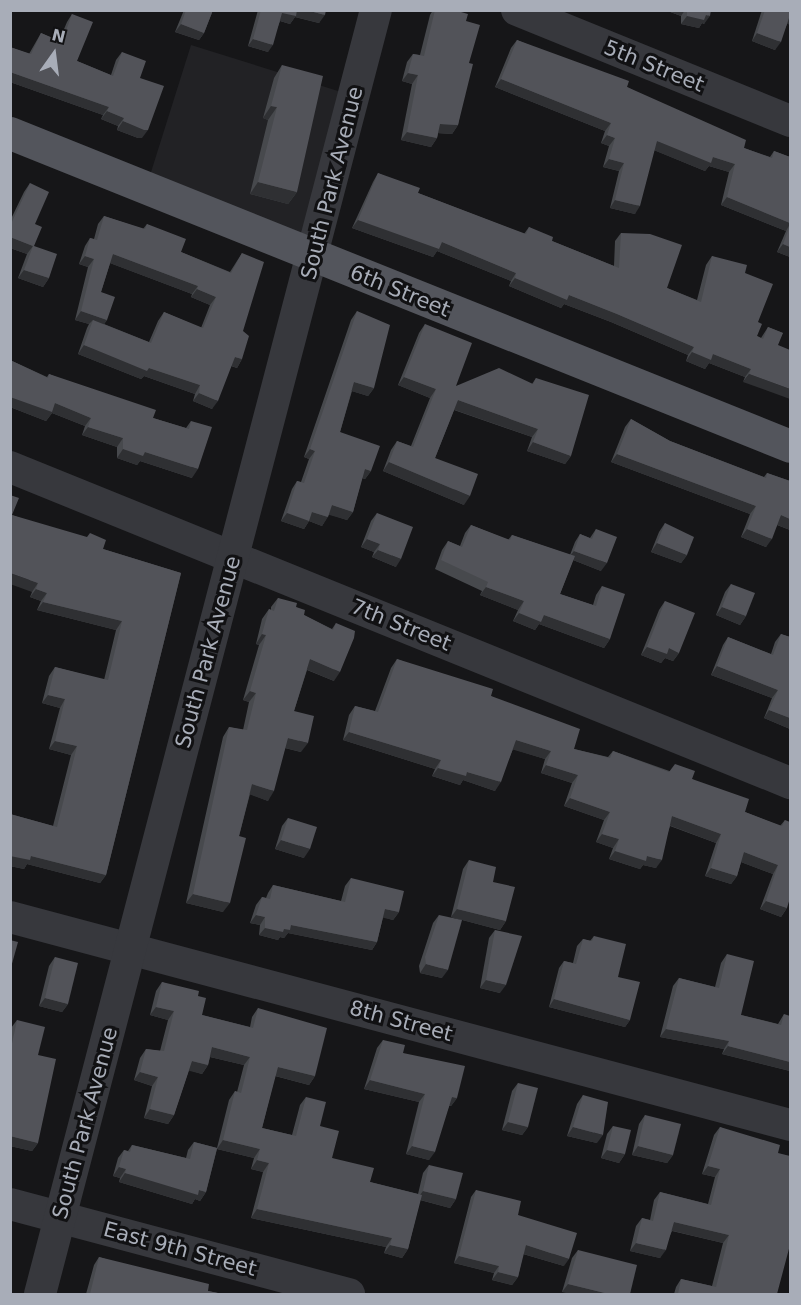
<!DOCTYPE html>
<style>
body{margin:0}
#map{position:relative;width:801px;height:1305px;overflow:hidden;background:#161618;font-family:"DejaVu Sans",sans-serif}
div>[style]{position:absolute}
.built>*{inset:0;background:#222225}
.minor>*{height:32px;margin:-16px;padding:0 16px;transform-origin:16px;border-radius:16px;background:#37383d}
.major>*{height:33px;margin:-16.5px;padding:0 16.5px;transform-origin:16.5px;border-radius:16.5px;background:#53555c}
.wall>*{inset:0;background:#47494d}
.shaded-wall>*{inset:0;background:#2f3033}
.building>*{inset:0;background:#525359}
span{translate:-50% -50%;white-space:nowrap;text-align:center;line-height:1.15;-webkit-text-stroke:6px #111113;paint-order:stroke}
.street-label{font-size:21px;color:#a8adb8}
.frame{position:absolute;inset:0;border:12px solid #a8adb8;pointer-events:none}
.north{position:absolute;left:24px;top:24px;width:60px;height:60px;-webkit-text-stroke:4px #111113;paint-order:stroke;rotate:14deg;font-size:16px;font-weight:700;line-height:24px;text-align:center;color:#a8adb8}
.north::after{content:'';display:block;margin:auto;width:21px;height:27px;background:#a8adb8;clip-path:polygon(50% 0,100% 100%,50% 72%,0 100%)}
</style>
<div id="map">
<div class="built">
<i style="clip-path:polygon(191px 45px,354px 96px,314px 256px,146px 188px)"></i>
</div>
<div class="minor">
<i style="left:517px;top:10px;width:295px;rotate:22.1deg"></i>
<i style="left:10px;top:467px;width:842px;rotate:22.05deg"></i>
<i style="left:10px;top:917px;width:807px;rotate:14.93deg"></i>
<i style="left:10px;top:1204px;width:351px;rotate:14.9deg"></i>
<i style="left:40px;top:1294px;width:1327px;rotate:-75.34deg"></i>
</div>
<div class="major">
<i style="left:10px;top:133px;width:840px;rotate:21.86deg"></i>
</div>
<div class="wall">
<i style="clip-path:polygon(184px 10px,213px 10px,204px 33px,199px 40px,175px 32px)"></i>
<i style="clip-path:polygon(258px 10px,326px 10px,319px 23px,295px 17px,290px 24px,280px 21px,268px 52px,248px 46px)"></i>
<i style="clip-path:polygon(433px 10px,454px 10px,466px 21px,469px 63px,458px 125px,452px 134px,438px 133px,437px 138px,431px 147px,401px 140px,412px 84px,402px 81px,407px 62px,413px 54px,420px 55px,430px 15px)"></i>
<i style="clip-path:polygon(665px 10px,711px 10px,704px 24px,702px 23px,699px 28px,681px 24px,681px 16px)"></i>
<i style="clip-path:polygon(762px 10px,790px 10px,787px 24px,775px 50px,752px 41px)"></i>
<i style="clip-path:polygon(72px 14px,77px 61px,111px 75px,116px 60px,122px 52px,140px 78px,142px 138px,138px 138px,117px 130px,118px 126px,101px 119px,103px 115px,10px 82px,10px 47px,29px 54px,41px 33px,59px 41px,67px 22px)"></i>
<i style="clip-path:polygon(517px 40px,627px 87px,744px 148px,770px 157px,774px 151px,790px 157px,790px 257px,777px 252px,786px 231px,721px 205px,729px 172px,709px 166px,705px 171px,654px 150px,635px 214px,610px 208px,619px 171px,603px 167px,609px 146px,601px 143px,605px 131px,495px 87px,511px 48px)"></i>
<i style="clip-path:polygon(282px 65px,297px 192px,288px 204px,250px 194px,268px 120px,263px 118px,274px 78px)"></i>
<i style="clip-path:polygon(378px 173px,418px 193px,524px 234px,529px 227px,552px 241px,614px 266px,615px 241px,621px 233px,667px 288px,697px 300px,706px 265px,712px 256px,745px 273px,758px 322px,757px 336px,761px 338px,768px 327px,783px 333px,743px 382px,745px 377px,709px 363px,705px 369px,686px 361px,688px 355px,611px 322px,564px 304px,561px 308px,509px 286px,511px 281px,437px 251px,433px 257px,352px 228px,373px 182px)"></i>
<i style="clip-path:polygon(30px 183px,35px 224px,34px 246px,49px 278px,43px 287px,18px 278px,27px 254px,10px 248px,10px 221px,24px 192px)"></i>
<i style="clip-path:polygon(evenodd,104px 216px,143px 229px,147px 224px,181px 252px,230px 272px,242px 253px,242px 359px,237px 368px,231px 366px,212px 409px,193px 401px,195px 394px,144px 376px,141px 379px,78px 354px,87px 328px,89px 324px,75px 320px,88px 267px,79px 264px,85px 246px,90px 238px,94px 239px,98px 224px,104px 216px,110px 263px,192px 294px,191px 297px,210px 305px,201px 328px,164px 312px,158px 321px,149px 342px,104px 324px,107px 320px,101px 292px,110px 263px)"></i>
<i style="clip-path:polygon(357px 311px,374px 388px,368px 396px,352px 391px,340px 432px,371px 471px,365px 479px,362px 478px,353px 512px,347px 520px,329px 514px,322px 526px,309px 521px,304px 529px,281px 521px,292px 489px,297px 481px,301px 482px,309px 459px,304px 457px,351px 320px)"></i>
<i style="clip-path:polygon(425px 324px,456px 386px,532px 384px,536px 378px,571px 456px,565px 464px,527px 451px,532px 437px,454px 410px,435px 458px,464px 505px,383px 471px,391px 450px,397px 441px,411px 446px,430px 398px,398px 385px,419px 333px)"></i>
<i style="clip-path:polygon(10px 360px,47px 377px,49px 374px,153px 418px,186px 428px,191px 421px,192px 478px,140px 461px,137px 465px,117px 458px,117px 447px,82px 435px,85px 426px,52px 413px,46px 421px,10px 407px)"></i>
<i style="clip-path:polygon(631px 419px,670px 441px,764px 477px,767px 473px,790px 481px,790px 530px,777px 525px,766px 547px,741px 537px,750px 514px,611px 462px,625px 427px)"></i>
<i style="clip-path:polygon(377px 513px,396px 567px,372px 557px,374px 552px,361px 547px,371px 521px)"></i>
<i style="clip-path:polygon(12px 515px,103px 549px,181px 573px,106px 875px,100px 883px,27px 864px,24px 869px,10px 866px,10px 814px,53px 826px,71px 755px,49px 749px,60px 708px,42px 703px,49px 676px,55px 667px,104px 680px,116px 630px,37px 610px,41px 601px,30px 597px,32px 592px)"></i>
<i style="clip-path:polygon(665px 523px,687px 555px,681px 563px,651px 552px,659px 532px)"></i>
<i style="clip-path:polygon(471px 525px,508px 540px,512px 535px,570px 555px,575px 542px,580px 534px,590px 538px,596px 529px,601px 571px,573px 560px,560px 594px,593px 605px,596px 595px,602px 586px,610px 639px,604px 648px,539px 624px,535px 630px,513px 621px,518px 610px,480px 595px,482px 591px,435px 569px,442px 550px,448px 541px,460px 546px,465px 533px)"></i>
<i style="clip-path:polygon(731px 584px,746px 616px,740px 625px,716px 615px,725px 592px)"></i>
<i style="clip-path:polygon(278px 598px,296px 607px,304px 615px,332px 629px,336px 623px,334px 681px,307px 670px,294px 711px,301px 752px,285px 748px,268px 801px,250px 794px,239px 836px,223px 912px,186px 903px,223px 737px,229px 727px,243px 730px,249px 702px,243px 700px,259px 645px,256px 644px,262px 619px,269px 609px,271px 610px,271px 607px)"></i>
<i style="clip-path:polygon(665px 601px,679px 653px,673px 661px,665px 658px,661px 663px,641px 655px,659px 610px)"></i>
<i style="clip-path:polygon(781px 634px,790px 637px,790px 729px,764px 718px,772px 698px,711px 675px,723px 645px,728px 637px,771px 654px,775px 642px)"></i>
<i style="clip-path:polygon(397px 659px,491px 696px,574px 749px,608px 757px,613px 751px,692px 779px,745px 812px,780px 826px,785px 820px,787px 908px,781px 917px,760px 909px,773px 874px,741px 862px,737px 876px,731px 884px,705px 876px,716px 843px,670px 826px,656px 868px,643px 865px,640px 869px,609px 859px,613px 848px,596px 842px,604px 820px,564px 806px,572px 783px,541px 773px,545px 759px,513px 749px,495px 791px,463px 780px,460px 785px,432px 776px,435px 769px,343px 740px,349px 715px,355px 706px,375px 711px,391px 668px)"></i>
<i style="clip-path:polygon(288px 818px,304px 858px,275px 849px,282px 826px)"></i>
<i style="clip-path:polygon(469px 860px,493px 882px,506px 921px,500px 930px,451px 917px,463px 869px)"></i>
<i style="clip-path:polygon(351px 878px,399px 912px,393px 920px,383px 917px,377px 942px,372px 950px,288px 933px,284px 938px,280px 937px,278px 940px,259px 935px,260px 925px,250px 923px,256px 905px,262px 897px,266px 898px,268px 893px,273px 885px,341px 901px,345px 886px)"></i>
<i style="clip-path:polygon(439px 915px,442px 978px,420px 973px,419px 966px,433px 923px)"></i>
<i style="clip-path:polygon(495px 930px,500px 993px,480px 988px,489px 938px)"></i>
<i style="clip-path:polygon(594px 936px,618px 977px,630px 1020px,625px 1027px,549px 1007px,559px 968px,564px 961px,573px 963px,577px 946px,583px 939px,590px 941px)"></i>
<i style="clip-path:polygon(727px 954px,741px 1015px,778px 1024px,784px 1014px,790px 1071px,722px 1054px,724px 1049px,660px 1037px,673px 986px,679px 978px,715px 987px,721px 963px)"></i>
<i style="clip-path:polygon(55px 957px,68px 1004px,62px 1012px,39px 1006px,49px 966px)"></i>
<i style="clip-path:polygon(162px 982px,198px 996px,202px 1015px,250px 1027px,252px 1017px,258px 1008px,315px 1076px,309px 1085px,275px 1076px,262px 1128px,292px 1135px,300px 1105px,306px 1097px,320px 1126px,332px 1158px,370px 1182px,418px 1194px,423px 1173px,429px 1165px,456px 1199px,450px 1208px,420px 1200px,408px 1249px,402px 1258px,384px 1253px,386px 1247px,251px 1218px,263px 1172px,251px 1169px,254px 1158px,217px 1149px,206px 1192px,200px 1201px,195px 1199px,192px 1204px,119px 1182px,120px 1178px,113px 1176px,118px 1158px,124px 1150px,128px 1151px,132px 1145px,186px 1158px,188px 1150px,194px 1142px,217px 1148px,229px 1100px,235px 1091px,237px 1092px,244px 1065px,210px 1057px,208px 1065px,202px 1074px,189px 1070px,174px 1115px,168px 1124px,144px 1118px,152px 1086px,134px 1080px,140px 1058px,146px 1049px,160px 1051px,168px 1020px,150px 1015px,156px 991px)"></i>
<i style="clip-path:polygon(17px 1020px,38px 1055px,38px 1143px,32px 1151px,10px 1146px,10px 1031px,11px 1028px)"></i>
<i style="clip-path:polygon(383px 1040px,403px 1053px,457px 1098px,451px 1106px,449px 1106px,429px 1160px,406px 1154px,419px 1102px,364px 1089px,377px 1048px)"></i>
<i style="clip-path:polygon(518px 1083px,528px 1127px,522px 1135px,502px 1130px,512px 1091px)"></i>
<i style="clip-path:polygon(583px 1095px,597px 1143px,567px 1136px,577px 1104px)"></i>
<i style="clip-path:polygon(645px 1115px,673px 1155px,667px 1163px,632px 1155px,639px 1124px)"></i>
<i style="clip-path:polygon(613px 1126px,625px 1154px,619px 1163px,601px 1158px,607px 1134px)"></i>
<i style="clip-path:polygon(720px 1127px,778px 1153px,777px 1294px,674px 1294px,676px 1287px,681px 1279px,712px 1286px,723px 1243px,672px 1231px,660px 1258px,630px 1251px,636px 1226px,642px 1218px,650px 1220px,654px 1200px,660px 1192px,708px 1204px,715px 1177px,702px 1174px,714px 1135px)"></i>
<i style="clip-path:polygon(476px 1190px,518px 1215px,564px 1266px,523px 1254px,518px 1277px,512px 1285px,492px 1280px,494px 1273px,454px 1263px,471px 1197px)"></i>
<i style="clip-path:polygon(578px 1250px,630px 1294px,562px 1292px,572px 1258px)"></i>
<i style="clip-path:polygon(99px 1257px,208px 1291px,223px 1294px,86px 1294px,94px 1265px)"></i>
</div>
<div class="shaded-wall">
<i style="clip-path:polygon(296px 10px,306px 10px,325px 15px,319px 23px,295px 17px,290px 24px,277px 20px,282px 13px)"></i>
<i style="clip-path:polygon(665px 10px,685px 10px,681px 16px)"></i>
<i style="clip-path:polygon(706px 15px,710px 16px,704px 24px,702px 23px,699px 28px,681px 24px,687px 16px)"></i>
<i style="clip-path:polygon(790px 15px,790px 25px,785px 23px)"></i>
<i style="clip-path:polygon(181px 24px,204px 33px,199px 40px,175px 32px)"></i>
<i style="clip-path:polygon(757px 33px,781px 42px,775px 50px,752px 41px)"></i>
<i style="clip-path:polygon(253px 39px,273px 45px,268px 52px,248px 46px)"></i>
<i style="clip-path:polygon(10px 72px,109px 107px,103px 115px,10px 82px)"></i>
<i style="clip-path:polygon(408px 73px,418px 75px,412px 84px,402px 81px)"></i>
<i style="clip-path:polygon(501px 79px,611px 123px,605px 131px,495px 87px)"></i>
<i style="clip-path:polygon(271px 106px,277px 107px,268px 120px,263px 118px)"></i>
<i style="clip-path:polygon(107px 111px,124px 118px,118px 126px,101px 119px)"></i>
<i style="clip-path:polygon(123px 121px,148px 130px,142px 138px,138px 138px,117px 130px)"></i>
<i style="clip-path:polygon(440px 124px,458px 125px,452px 134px,434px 133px)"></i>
<i style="clip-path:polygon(407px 132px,437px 138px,431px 147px,401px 140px)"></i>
<i style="clip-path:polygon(607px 135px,615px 138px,609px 146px,601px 143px)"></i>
<i style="clip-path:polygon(657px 141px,713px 157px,735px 164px,729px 172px,709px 166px,705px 171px,651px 149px)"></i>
<i style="clip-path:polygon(609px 159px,624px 163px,619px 171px,603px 167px)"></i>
<i style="clip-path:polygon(258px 182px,297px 192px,288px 204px,250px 194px)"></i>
<i style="clip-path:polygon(727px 197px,790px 223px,790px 224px,786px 231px,721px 205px)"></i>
<i style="clip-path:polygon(615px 200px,640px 206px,635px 214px,610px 208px)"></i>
<i style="clip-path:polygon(358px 220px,442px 242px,516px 273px,511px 281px,437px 251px,433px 257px,352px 228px)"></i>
<i style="clip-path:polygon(10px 237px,33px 246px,27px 254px,10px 248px)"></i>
<i style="clip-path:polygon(783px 244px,790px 247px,790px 257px,777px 252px)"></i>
<i style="clip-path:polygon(113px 254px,198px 286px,192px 294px,107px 262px)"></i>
<i style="clip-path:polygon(85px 256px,94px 259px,88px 267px,79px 264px)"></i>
<i style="clip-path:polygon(24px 270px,49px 278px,43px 287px,18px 278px)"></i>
<i style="clip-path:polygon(515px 278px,569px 295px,617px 314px,694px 347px,688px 355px,611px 322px,564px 304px,561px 308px,509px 286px)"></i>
<i style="clip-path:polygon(197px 289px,216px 297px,210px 305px,191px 297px)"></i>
<i style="clip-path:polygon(81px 311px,107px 320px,101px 328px,93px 320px,89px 324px,75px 320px)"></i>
<i style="clip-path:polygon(84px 345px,149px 368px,200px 385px,195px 394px,144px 376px,141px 379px,78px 354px)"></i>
<i style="clip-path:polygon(692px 352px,713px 354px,751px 369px,745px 377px,709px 363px,705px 369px,686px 361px)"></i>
<i style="clip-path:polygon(235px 357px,242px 359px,237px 368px,229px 365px)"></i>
<i style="clip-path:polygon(749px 374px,790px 389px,790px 399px,743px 382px)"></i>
<i style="clip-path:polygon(404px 377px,436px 389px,430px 398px,398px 385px)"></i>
<i style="clip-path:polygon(354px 382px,374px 388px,368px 396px,348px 390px)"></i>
<i style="clip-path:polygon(199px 393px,218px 401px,212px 409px,193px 401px)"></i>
<i style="clip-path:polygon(10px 397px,55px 403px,91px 418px,85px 426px,52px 413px,46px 421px,10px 407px)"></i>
<i style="clip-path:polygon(458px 400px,538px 429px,532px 437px,452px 409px)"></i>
<i style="clip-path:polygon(88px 427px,123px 438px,117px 447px,82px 435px)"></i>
<i style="clip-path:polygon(533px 442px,571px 456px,565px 464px,527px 451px)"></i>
<i style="clip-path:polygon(123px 449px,145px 452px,198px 469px,192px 478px,140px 461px,137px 465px,117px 458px)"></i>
<i style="clip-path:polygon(310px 449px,315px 451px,309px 459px,304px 457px)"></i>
<i style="clip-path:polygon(617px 454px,756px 506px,750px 514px,611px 462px)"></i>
<i style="clip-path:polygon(389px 462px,470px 496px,464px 505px,383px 471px)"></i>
<i style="clip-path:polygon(365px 469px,371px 471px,365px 479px,359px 477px)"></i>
<i style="clip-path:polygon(332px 505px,353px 512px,347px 520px,326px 514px)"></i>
<i style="clip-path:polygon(312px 512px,328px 517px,322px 526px,309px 521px,304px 529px,281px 521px,287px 513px)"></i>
<i style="clip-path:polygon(781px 515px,790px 519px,790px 530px,775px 524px)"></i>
<i style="clip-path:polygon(747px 529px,772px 539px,766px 547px,741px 537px)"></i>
<i style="clip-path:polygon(367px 539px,380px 544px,374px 552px,361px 547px)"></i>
<i style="clip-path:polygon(657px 543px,687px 555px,681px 563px,651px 552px)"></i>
<i style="clip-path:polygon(378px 550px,401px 559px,396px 567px,372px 557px)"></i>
<i style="clip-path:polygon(574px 551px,607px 563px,601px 571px,568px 558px)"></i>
<i style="clip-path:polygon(10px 573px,38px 583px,32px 592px,10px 584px)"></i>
<i style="clip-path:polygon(486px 587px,524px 601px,518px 610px,480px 595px)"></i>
<i style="clip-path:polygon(36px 589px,47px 593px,41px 601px,30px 597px)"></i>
<i style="clip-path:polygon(43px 602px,122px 621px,116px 630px,37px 610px)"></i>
<i style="clip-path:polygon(722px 607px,746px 616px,740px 625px,716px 615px)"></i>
<i style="clip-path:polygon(519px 613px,544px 615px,610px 639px,604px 648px,539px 624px,535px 630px,513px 621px)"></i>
<i style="clip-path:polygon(262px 634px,266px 635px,259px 645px,256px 644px)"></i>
<i style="clip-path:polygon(647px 647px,669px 648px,679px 653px,673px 661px,665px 658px,661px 663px,641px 655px)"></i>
<i style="clip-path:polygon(310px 659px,340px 672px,334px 681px,303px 668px)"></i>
<i style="clip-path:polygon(717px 666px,778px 690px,772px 698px,711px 675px)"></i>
<i style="clip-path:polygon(250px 691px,256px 693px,249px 702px,243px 700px)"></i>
<i style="clip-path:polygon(48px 695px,65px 699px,60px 708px,42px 703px)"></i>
<i style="clip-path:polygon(769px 710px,790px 718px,790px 729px,764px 718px)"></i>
<i style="clip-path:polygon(349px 732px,441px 760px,435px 769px,343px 740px)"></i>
<i style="clip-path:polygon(288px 738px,308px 743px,301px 752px,281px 747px)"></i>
<i style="clip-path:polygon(516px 740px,551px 751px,545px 759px,511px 749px)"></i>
<i style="clip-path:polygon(55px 741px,77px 746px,71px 755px,49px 749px)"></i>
<i style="clip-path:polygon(546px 765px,578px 775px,572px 783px,541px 773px)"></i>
<i style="clip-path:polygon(438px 768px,467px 772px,501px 782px,495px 791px,463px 780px,460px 785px,432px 776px)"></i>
<i style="clip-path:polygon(252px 784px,274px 791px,268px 801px,246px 793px)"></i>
<i style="clip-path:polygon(570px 798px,610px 812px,604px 820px,564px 806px)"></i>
<i style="clip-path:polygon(672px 816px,721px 834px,716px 843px,666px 824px)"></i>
<i style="clip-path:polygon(602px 834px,619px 839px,613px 848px,596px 842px)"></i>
<i style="clip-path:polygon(281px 840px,310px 849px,304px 858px,275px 849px)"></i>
<i style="clip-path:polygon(615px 851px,647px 856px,662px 860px,656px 868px,643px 865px,640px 869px,609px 859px)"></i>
<i style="clip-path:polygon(744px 852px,778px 865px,773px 874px,738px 861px)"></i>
<i style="clip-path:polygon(10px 856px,31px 856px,106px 875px,100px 883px,27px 864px,24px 869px,10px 866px)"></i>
<i style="clip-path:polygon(711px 868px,737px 876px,731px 884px,705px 876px)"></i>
<i style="clip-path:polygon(193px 894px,230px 903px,223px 912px,186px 903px)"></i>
<i style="clip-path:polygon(766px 901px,787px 908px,781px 917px,760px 909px)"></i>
<i style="clip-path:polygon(385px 909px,399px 912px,393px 920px,380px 917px)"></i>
<i style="clip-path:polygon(457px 909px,506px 921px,500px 930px,451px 917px)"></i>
<i style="clip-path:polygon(256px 915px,265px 917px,260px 925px,250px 923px)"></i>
<i style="clip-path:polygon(291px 925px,377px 942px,372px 950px,288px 933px,284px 938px,280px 937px,278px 940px,259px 935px,265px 928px,284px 929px)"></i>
<i style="clip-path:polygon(426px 964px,448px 970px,442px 978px,420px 973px)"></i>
<i style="clip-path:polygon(486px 980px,506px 985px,500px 993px,480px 988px)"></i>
<i style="clip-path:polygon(45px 998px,68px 1004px,62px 1012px,39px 1006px)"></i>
<i style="clip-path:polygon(554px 999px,630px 1020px,625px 1027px,549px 1007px)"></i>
<i style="clip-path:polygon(156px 1007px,174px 1011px,168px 1020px,150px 1015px)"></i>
<i style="clip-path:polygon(666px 1029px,729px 1041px,724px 1049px,660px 1037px)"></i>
<i style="clip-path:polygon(728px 1046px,790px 1062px,790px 1071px,722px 1054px)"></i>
<i style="clip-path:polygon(212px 1047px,250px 1057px,244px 1065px,206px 1056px)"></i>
<i style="clip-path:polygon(192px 1061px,208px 1065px,202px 1074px,186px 1070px)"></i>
<i style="clip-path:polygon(278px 1067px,315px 1076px,309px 1085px,272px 1075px)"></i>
<i style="clip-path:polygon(140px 1072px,158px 1077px,152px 1086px,134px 1080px)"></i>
<i style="clip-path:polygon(370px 1080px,425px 1094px,419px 1102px,364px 1089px)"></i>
<i style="clip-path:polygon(452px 1097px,457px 1098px,451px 1106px,446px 1105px)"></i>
<i style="clip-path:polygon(150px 1109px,174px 1115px,168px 1124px,144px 1118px)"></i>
<i style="clip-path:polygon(508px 1122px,528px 1127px,522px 1135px,502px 1130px)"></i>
<i style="clip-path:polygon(573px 1127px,603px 1135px,597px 1143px,567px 1136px)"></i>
<i style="clip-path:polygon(10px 1136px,38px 1143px,32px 1151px,10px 1146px)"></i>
<i style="clip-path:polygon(223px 1140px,260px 1149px,254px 1158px,217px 1149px)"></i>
<i style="clip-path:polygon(412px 1146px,435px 1152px,429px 1160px,406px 1154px)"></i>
<i style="clip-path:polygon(638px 1146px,673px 1155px,667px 1163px,632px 1155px)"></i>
<i style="clip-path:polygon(607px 1150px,625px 1154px,619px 1163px,601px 1158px)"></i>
<i style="clip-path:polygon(257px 1160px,269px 1163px,263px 1172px,251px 1169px)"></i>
<i style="clip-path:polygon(708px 1166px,720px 1169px,715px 1177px,702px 1174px)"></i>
<i style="clip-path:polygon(119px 1167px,126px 1169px,120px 1178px,113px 1176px)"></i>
<i style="clip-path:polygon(125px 1173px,199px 1190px,206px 1192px,200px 1201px,195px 1199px,192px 1204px,119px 1182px)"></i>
<i style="clip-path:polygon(423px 1191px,456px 1199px,450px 1208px,417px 1199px)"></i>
<i style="clip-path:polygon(257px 1209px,392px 1238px,386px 1247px,251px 1218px)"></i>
<i style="clip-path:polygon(674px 1222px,729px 1235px,723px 1243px,669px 1230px)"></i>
<i style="clip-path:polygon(636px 1243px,666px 1250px,660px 1258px,630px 1251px)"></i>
<i style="clip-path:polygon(390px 1245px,408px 1249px,402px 1258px,384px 1253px)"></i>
<i style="clip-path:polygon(526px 1245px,569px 1259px,564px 1266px,520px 1253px)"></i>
<i style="clip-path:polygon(459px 1256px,499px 1266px,494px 1273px,454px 1263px)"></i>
<i style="clip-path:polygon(498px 1272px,518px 1277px,512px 1285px,492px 1280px)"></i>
<i style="clip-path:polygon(568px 1284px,609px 1294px,570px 1294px,562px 1292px)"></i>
</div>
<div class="building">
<i style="clip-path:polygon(186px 10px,213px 10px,204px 33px,181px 24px)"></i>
<i style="clip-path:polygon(261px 10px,297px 10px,296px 16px,282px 13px,273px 45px,253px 39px)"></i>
<i style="clip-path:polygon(306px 10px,326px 10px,325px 15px)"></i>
<i style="clip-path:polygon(435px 10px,454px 10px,468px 14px,466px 21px,480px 25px,469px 63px,473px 64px,458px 125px,440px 124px,437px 138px,407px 132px,418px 75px,408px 73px,413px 54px,424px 56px)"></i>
<i style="clip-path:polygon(687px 10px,711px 10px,710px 16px,706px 15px,704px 20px,687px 16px)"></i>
<i style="clip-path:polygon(765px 10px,790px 10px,790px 15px,781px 42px,757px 33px)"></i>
<i style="clip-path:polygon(72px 14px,93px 22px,77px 61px,113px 76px,122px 52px,146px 61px,140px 78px,164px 86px,148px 130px,144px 130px,123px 121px,124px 118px,107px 111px,109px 107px,10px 72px,10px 47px,31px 54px,41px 33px,62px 42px)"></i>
<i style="clip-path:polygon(517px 40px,629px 81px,627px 87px,746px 140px,744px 148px,772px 158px,774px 151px,790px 157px,790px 223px,727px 197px,735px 164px,713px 157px,711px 163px,657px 141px,640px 206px,615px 200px,624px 163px,609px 159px,615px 138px,607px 135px,611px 123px,501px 79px)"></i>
<i style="clip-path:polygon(282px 65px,323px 76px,297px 192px,258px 182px,277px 107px,271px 106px)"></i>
<i style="clip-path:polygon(378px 173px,420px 188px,418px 193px,526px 234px,529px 227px,553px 237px,552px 241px,619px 268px,621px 233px,650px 234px,682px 245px,667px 288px,701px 302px,712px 256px,747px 265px,745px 273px,773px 284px,758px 322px,762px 324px,757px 336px,763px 339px,768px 327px,783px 333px,778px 345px,790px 350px,790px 389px,749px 374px,751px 369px,713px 354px,711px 360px,692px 352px,694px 347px,617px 314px,569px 295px,567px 300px,515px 278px,516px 273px,442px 242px,439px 249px,358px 220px)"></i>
<i style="clip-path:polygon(30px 183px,49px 192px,35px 224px,42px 227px,34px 246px,57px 254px,49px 278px,24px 270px,33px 246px,10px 237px,10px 226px)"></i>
<i style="clip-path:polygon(104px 216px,145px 229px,147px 224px,186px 239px,181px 252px,231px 273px,242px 253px,264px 262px,243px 331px,249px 336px,242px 359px,235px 357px,218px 401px,199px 393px,200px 385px,149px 368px,147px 371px,84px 345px,93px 320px,151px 343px,164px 312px,203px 328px,216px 297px,197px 289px,198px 286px,113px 254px,101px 292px,115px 297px,107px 320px,81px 311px,94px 259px,85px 256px,90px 238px,97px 240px)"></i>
<i style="clip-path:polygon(790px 225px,790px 247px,783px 244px)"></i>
<i style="clip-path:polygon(357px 311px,390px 325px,374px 388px,354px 382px,340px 432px,380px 446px,371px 471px,365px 469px,353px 512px,332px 505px,328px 517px,312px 512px,309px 521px,287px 513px,297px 481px,304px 483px,315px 451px,310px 449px)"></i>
<i style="clip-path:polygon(425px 324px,472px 343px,456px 386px,499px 368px,533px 384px,536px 378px,589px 395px,571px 456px,533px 442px,538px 429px,458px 400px,435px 458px,478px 474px,470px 496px,389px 462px,397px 441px,413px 447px,436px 389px,404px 377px)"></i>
<i style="clip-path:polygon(10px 360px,48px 378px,49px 374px,156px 410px,153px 418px,189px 429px,191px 421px,212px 427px,198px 469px,145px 452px,143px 456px,123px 449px,123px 438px,88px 427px,91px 418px,55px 403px,52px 412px,10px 397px)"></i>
<i style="clip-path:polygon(631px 419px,670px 441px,766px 478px,767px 473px,790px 481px,790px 519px,781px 515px,772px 539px,747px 529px,756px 506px,617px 454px)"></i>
<i style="clip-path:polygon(10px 495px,19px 498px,12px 515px,87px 537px,90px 533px,106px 540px,103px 549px,181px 573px,106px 875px,31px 856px,30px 860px,10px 856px,10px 814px,57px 827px,77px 746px,55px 741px,65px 699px,48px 695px,55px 667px,108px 680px,122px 621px,43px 602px,47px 593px,36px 589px,38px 583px,10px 573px)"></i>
<i style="clip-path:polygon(377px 513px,413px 527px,401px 559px,378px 550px,380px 544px,367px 539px)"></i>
<i style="clip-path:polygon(665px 523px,694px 537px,687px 555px,657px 543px)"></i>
<i style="clip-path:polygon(471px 525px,510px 540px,512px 535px,575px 556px,560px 594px,596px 606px,602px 586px,625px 594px,610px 639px,544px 615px,541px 622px,519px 613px,524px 601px,486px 587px,488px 582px,441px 560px,448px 541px,462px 547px)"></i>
<i style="clip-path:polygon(596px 529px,617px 537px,607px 563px,574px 551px,580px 534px,592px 539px)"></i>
<i style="clip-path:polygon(731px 584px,755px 593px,746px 616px,722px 607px)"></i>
<i style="clip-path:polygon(278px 598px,297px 603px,296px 607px,305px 610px,304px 615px,333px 630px,336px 623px,355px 631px,354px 638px,340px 672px,310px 659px,294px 711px,314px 716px,308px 743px,288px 738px,274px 791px,252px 784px,239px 836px,246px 838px,230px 903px,193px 894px,229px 727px,247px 730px,256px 693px,250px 691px,266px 635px,262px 634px,269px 609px,274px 611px)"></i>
<i style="clip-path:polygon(665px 601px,695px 613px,679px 653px,669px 648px,667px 654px,647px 647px)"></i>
<i style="clip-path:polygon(781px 634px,790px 637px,790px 718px,769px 710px,778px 690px,717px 666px,728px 637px,773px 655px)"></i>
<i style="clip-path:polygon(397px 659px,493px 689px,491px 696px,580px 729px,574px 749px,610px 758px,613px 751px,669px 772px,675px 764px,695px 771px,692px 779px,749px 799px,745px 812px,782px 826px,785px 820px,790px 822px,790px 898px,787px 908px,766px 901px,778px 865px,744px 852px,737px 876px,711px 868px,721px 834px,672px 816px,662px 860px,647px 856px,646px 861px,615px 851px,619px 839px,602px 834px,610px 812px,570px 798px,578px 775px,546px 765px,551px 751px,516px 740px,501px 782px,467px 772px,466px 776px,438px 768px,441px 760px,349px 732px,355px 706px,378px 712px)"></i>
<i style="clip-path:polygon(288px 818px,317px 827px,310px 849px,281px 840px)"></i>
<i style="clip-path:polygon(469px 860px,496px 867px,493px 882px,515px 887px,506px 921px,457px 909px)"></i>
<i style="clip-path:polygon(351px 878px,404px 891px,399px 912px,385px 909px,377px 942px,291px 925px,290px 930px,284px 929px,283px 932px,265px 928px,265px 917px,256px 915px,262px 897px,270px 899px,273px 885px,345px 902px)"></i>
<i style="clip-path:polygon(439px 915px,462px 920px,448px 970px,426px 964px,425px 957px)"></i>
<i style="clip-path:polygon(495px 930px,522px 936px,506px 985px,486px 980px)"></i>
<i style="clip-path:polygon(594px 936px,626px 944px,618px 977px,640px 982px,630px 1020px,554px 999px,564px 961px,576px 964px,583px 939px,592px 941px)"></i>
<i style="clip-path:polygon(10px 940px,18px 942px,10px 971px)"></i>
<i style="clip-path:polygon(727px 954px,754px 961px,741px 1015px,781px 1025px,784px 1014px,790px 1016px,790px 1062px,728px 1046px,729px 1041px,666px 1029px,679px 978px,719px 988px)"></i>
<i style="clip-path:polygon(55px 957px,78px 963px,68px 1004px,45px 998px)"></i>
<i style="clip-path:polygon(162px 982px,199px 991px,198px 996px,206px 998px,202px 1015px,253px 1028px,258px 1008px,327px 1028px,315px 1076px,278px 1067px,262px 1128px,296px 1136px,306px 1097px,326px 1102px,320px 1126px,339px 1131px,332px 1158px,374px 1168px,370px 1182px,422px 1195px,408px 1249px,390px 1245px,392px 1238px,257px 1209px,269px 1163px,257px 1160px,260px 1149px,223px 1140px,235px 1091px,241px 1093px,250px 1057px,212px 1047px,208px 1065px,192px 1061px,174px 1115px,150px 1109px,158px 1077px,140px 1072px,146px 1049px,164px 1051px,174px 1011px,156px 1007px)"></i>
<i style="clip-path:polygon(17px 1020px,45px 1027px,38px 1055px,56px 1059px,38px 1143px,10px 1136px,10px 1053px)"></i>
<i style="clip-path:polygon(383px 1040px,405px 1045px,403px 1053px,465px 1066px,457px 1098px,452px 1097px,435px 1152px,412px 1146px,425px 1094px,370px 1080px)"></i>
<i style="clip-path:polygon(518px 1083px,538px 1088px,528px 1127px,508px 1122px)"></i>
<i style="clip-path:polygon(583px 1095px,608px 1102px,603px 1135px,573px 1127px)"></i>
<i style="clip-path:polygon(645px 1115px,681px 1124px,673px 1155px,638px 1146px)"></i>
<i style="clip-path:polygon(613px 1126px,631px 1130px,625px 1154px,607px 1150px)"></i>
<i style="clip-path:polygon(720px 1127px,780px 1145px,778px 1153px,790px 1156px,790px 1245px,777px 1294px,678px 1294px,681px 1279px,716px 1287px,729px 1235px,674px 1222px,666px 1250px,636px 1243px,642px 1218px,653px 1221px,660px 1192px,711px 1205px,720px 1169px,708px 1166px)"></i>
<i style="clip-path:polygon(194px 1142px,217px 1148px,206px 1192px,199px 1190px,198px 1195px,125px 1173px,126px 1169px,119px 1167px,124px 1150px,130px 1152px,132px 1145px,190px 1159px)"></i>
<i style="clip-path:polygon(429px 1165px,463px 1173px,456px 1199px,423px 1191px)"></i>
<i style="clip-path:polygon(476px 1190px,521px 1201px,518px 1215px,577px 1233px,569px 1259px,526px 1245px,518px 1277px,498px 1272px,499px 1266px,459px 1256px)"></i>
<i style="clip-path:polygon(578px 1250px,637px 1265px,630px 1294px,609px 1294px,568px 1284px)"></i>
<i style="clip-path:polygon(99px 1257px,209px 1284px,208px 1291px,223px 1294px,90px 1294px)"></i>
</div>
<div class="street-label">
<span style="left:654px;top:66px;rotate:22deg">5th Street</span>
<span style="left:332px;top:183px;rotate:-76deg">South Park Avenue</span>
<span style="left:400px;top:291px;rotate:22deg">6th Street</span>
<span style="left:401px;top:625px;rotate:22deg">7th Street</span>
<span style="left:208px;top:652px;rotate:-75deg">South Park Avenue</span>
<span style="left:401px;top:1021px;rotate:15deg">8th Street</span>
<span style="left:85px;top:1123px;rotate:-75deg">South Park Avenue</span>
<span style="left:180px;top:1249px;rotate:15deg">East 9th Street</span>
</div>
<div class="frame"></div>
<div class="north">N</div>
</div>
